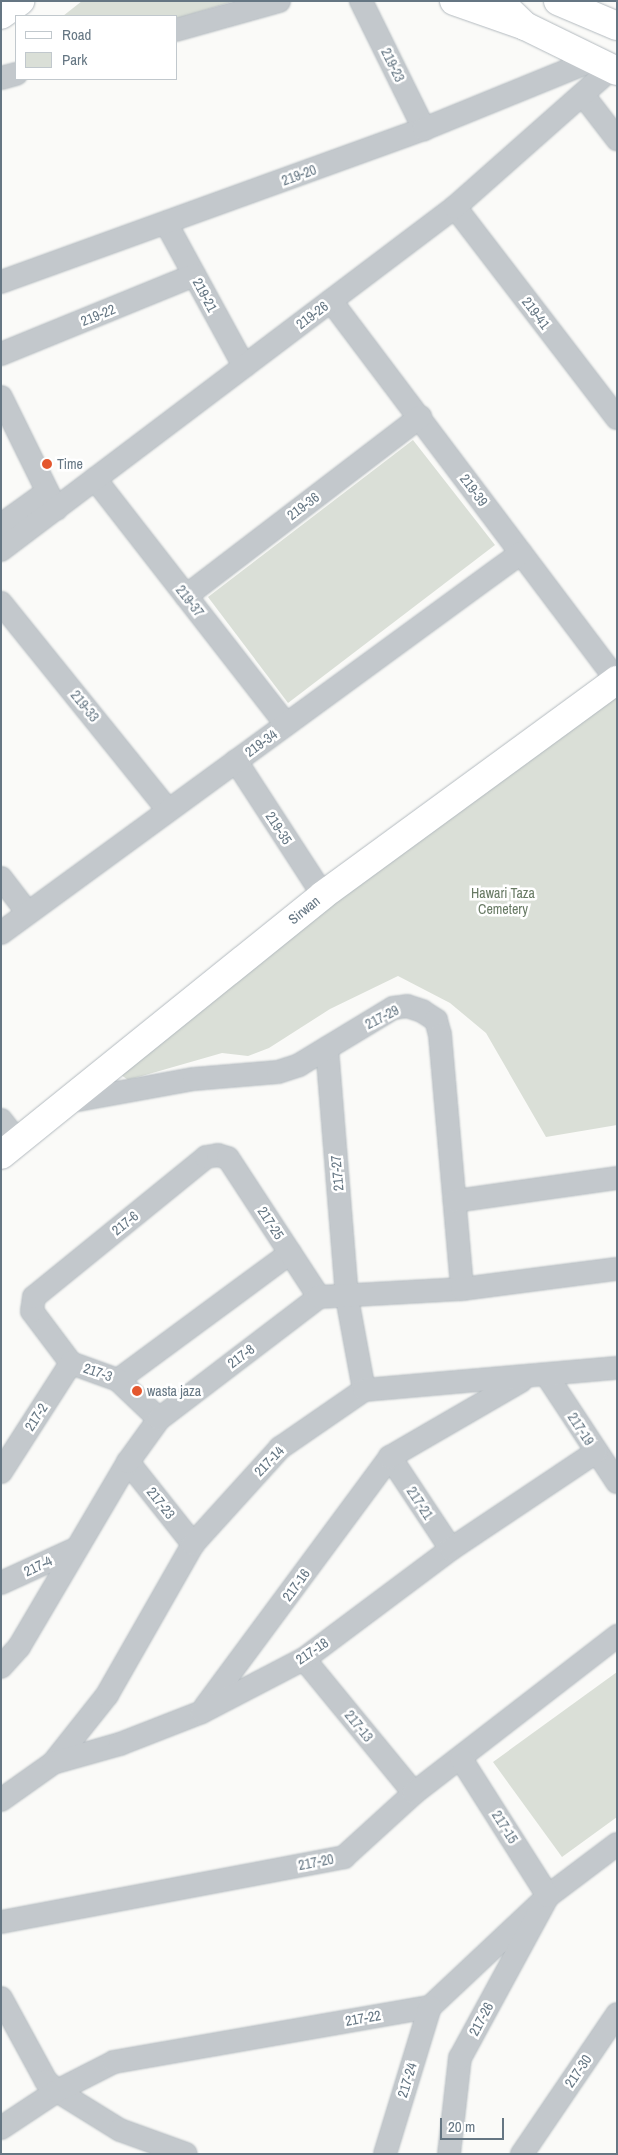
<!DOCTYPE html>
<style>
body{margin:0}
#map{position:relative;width:618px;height:2155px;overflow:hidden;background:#fafaf8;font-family:"Archivo Narrow",sans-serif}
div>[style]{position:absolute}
.green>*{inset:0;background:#dadfd7}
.roads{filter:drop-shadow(0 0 1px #b3babf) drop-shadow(0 0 1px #b3babf)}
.minor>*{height:22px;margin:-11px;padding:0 11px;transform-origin:11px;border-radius:11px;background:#c3c8cc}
.secondary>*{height:28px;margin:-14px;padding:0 14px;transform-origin:14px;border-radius:14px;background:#fff}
.trunk>*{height:28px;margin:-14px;padding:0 14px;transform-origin:14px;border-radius:14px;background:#fff}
.dots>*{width:14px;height:14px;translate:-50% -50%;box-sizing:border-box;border:2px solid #fff;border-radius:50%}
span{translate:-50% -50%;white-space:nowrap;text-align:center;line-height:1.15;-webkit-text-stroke:5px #fff;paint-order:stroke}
.street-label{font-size:14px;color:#657683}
.poi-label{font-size:14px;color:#657683}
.left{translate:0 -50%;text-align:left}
.park-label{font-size:14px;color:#687a64}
.frame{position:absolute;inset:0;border:2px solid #657683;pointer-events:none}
.legend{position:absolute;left:15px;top:15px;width:162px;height:65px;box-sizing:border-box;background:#fff;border:1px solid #c1c8cd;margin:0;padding:6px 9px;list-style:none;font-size:15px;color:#657683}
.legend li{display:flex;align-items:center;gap:10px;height:25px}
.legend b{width:25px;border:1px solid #c1c8cd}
.scale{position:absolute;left:440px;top:2118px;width:64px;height:22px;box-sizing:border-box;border:2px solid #657683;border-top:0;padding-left:6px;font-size:15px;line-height:18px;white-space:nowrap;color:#657683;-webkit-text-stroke:4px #fff;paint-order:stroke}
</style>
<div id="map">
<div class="green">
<i style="clip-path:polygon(82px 1px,235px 1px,176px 19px,176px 16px,63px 16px)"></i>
<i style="clip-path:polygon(413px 440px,495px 545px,288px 703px,208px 597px)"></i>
<i style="clip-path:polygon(617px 681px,617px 1125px,546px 1137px,486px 1033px,450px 1003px,398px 976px,330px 1009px,269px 1048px,248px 1056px,222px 1053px,128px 1080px,113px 1069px)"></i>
<i style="clip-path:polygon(617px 1672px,617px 1817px,562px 1857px,493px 1762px)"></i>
</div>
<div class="roads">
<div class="minor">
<i style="left:361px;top:1px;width:143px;rotate:63.8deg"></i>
<i style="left:176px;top:30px;width:107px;rotate:-15.7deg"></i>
<i style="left:1px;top:78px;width:16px;rotate:-15deg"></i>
<i style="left:583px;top:95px;width:56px;rotate:52.3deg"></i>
<i style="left:455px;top:207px;width:266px;rotate:52.5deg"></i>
<i style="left:166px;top:223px;width:163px;rotate:61.4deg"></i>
<i style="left:1px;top:282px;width:450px;rotate:-19.9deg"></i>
<i style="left:424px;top:129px;width:183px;rotate:-22.2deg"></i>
<i style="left:331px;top:301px;width:475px;rotate:53deg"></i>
<i style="left:1px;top:354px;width:209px;rotate:-22.2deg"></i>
<i style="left:1px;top:397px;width:125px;rotate:63.8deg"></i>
<i style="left:95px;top:479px;width:311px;rotate:52.1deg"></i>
<i style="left:1px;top:525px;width:57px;rotate:-35.7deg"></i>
<i style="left:1px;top:550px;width:569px;rotate:-37.07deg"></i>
<i style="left:455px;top:207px;width:210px;rotate:-41.5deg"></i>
<i style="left:186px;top:596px;width:295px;rotate:-37.4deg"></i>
<i style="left:1px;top:603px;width:266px;rotate:51.1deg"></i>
<i style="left:236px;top:761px;width:160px;rotate:57deg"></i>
<i style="left:1px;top:878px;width:44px;rotate:52.4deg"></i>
<i style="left:1px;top:933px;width:644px;rotate:-36.16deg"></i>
<i style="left:327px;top:1048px;width:251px;rotate:85.4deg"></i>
<i style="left:347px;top:1298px;width:94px;rotate:79.5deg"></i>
<i style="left:67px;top:1102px;width:129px;rotate:-10.3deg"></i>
<i style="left:194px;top:1079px;width:84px;rotate:-4.8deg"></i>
<i style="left:278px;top:1072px;width:22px;rotate:-18deg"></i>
<i style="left:299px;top:1065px;width:110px;rotate:-31.2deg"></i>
<i style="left:393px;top:1008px;width:14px;rotate:-8deg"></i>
<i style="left:407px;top:1006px;width:16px;rotate:18deg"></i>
<i style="left:422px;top:1011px;width:17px;rotate:33deg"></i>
<i style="left:436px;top:1020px;width:16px;rotate:75deg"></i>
<i style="left:440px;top:1035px;width:255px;rotate:85deg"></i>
<i style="left:1px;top:1120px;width:28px;rotate:52deg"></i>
<i style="left:455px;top:1201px;width:164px;rotate:-8.1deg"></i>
<i style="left:547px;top:1376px;width:127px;rotate:56.6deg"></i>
<i style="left:118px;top:1380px;width:214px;rotate:-36.4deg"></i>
<i style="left:159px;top:1419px;width:57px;rotate:-136.4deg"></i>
<i style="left:118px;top:1380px;width:50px;rotate:-160.1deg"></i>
<i style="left:71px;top:1363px;width:65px;rotate:-126.9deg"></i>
<i style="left:32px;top:1311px;width:14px;rotate:-82deg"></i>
<i style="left:34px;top:1297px;width:222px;rotate:-39.1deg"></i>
<i style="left:206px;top:1157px;width:12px;rotate:-9deg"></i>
<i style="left:218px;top:1155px;width:10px;rotate:17deg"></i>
<i style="left:228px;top:1158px;width:166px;rotate:56.8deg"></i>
<i style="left:390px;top:1457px;width:110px;rotate:56.5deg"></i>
<i style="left:128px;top:1462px;width:105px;rotate:51.6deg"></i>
<i style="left:1px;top:1472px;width:130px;rotate:-57.3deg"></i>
<i style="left:1px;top:1583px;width:81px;rotate:-24.7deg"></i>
<i style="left:304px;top:1659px;width:173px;rotate:50.6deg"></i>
<i style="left:1px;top:1667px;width:27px;rotate:-48deg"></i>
<i style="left:19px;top:1647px;width:215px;rotate:-59.5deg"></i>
<i style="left:128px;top:1462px;width:53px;rotate:-54.2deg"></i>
<i style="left:159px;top:1419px;width:201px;rotate:-37.3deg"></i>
<i style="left:319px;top:1297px;width:143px;rotate:-3.2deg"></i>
<i style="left:462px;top:1289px;width:156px;rotate:-7.4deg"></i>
<i style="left:205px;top:1707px;width:311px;rotate:-53.5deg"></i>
<i style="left:390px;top:1457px;width:151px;rotate:-30.1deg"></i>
<i style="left:53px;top:1763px;width:87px;rotate:-51.5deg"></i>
<i style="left:107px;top:1695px;width:174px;rotate:-60.3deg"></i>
<i style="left:193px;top:1544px;width:130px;rotate:-47.8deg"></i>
<i style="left:280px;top:1448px;width:102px;rotate:-34.6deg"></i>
<i style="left:364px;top:1390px;width:254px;rotate:-5deg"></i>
<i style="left:1px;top:1800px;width:64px;rotate:-35.4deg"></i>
<i style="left:53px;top:1763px;width:70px;rotate:-15.8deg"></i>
<i style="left:120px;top:1744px;width:88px;rotate:-21.3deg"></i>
<i style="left:202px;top:1712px;width:115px;rotate:-27.5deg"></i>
<i style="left:304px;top:1659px;width:184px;rotate:-36.8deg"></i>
<i style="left:451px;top:1549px;width:174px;rotate:-33.8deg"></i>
<i style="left:1px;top:1922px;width:349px;rotate:-10.7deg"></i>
<i style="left:344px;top:1857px;width:95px;rotate:-42.4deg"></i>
<i style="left:414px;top:1793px;width:257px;rotate:-37.7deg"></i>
<i style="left:1px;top:1998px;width:94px;rotate:61.5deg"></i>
<i style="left:46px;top:2081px;width:15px;rotate:42deg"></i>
<i style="left:57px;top:2091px;width:74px;rotate:31.8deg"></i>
<i style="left:120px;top:2130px;width:70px;rotate:20deg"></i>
<i style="left:1px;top:2128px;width:67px;rotate:-33.5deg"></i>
<i style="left:57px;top:2091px;width:64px;rotate:-27deg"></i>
<i style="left:114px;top:2062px;width:321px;rotate:-9.9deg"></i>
<i style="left:430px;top:2007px;width:162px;rotate:-43.2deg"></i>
<i style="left:548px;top:1896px;width:86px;rotate:-37deg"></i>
<i style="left:385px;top:2154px;width:154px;rotate:-73deg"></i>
<i style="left:449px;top:2154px;width:97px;rotate:-83.5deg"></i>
<i style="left:460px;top:2058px;width:184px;rotate:-61.5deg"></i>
<i style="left:548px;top:1896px;width:162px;rotate:-122.4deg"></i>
<i style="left:522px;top:2154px;width:169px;rotate:-55.8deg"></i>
</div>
<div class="secondary">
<i style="left:454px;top:1px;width:75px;rotate:19.4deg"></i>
<i style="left:525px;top:26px;width:102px;rotate:26.1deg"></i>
<i style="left:1px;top:15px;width:24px;rotate:-36deg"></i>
<i style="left:1px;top:1155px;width:414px;rotate:-38.9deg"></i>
<i style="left:323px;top:895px;width:364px;rotate:-36.2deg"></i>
</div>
<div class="trunk">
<i style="left:499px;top:1px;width:36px;rotate:44deg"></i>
<i style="left:558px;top:1px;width:64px;rotate:23deg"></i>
</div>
</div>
<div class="dots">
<i style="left:47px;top:464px;background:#e4572e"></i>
<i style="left:137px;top:1391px;background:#e4572e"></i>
</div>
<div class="street-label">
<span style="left:393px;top:65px;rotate:64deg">219-23</span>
<span style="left:299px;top:175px;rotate:-20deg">219-20</span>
<span style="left:205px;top:295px;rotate:62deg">219-21</span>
<span style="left:536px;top:313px;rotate:53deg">219-41</span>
<span style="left:98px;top:315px;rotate:-22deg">219-22</span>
<span style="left:312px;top:315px;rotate:-37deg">219-26</span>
<span style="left:474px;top:490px;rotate:53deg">219-39</span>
<span style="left:303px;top:506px;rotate:-37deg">219-36</span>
<span style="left:190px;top:601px;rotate:52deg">219-37</span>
<span style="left:85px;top:706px;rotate:51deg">219-33</span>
<span style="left:261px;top:743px;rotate:-36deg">219-34</span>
<span style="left:279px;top:828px;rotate:57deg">219-35</span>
<span style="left:304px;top:910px;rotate:-39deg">Sirwan</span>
<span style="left:382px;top:1017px;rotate:-27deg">217-29</span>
<span style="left:337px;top:1173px;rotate:-95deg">217-27</span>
<span style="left:125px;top:1223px;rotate:-39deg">217-6</span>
<span style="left:271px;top:1223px;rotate:57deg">217-25</span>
<span style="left:241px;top:1356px;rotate:-37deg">217-8</span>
<span style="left:98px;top:1372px;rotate:19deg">217-3</span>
<span style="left:36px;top:1417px;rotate:-57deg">217-2</span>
<span style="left:581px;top:1429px;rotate:57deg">217-19</span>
<span style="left:269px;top:1461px;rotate:-46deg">217-14</span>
<span style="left:161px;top:1503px;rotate:52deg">217-23</span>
<span style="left:420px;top:1503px;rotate:57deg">217-21</span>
<span style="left:38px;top:1566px;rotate:-25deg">217-4</span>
<span style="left:296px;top:1585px;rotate:-54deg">217-16</span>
<span style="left:312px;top:1651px;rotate:-34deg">217-18</span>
<span style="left:359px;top:1726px;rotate:51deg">217-13</span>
<span style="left:505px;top:1827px;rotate:58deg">217-15</span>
<span style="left:316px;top:1862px;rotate:-11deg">217-20</span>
<span style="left:363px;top:2018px;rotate:-10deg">217-22</span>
<span style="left:481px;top:2019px;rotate:-62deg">217-26</span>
<span style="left:578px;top:2071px;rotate:-56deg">217-30</span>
<span style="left:407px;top:2080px;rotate:-73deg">217-24</span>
</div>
<div class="poi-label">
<span class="left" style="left:57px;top:464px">Time</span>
<span class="left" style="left:147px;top:1391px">wasta jaza</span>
</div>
<div class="park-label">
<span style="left:503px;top:901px">Hawari Taza<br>Cemetery</span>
</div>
<div class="frame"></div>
<ul class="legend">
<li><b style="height:6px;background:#fff"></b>Road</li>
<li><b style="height:14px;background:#dadfd7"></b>Park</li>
</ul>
<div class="scale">20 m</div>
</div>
